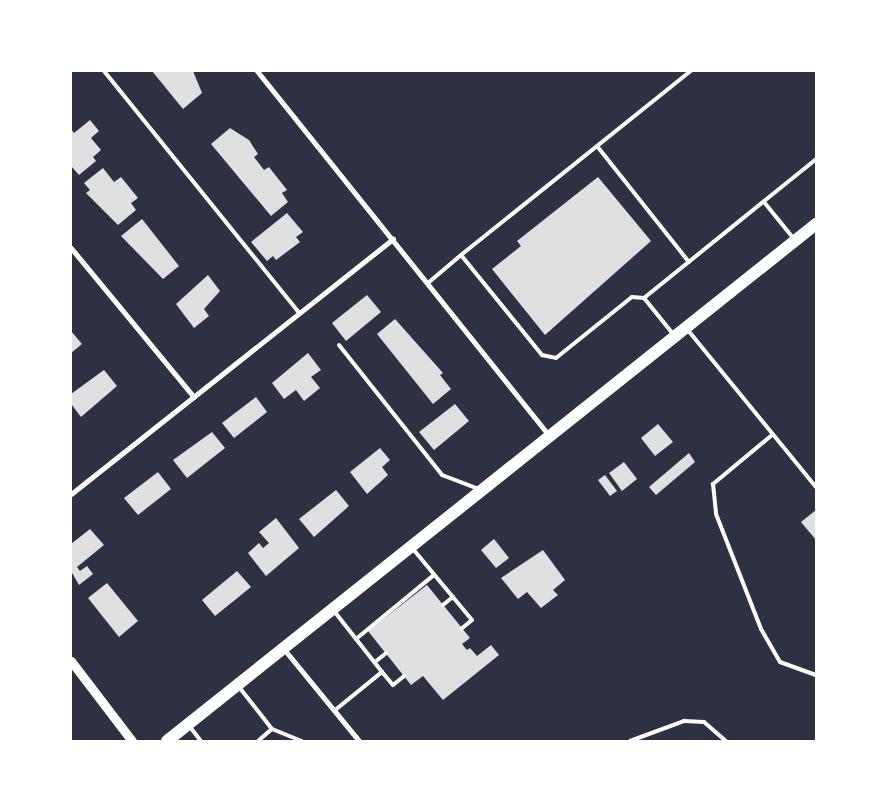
<!DOCTYPE html>
<style>
body{margin:0}
#map{position:relative;width:887px;height:812px;overflow:hidden;background:#2d3142;font-family:"Varela Round",sans-serif}
div>[style]{position:absolute}
.building>*{inset:0;background:#e0e0e3}
.service>*{height:4px;margin:-2px;padding:0 2px;transform-origin:2px;border-radius:2px;background:#fff}
.minor>*{height:5px;margin:-2.5px;padding:0 2.5px;transform-origin:2.5px;border-radius:2.5px;background:#fff}
.tertiary>*{height:9px;margin:-4.5px;padding:0 4.5px;transform-origin:4.5px;border-radius:4.5px;background:#fff}
.primary>*{height:12px;margin:-6px;padding:0 6px;transform-origin:6px;border-radius:6px;background:#fff}
span{translate:-50% -50%;white-space:nowrap;text-align:center;line-height:1.15;-webkit-text-stroke:5px #fff;paint-order:stroke}
.frame{position:absolute;inset:0;border:72px solid #fff;pointer-events:none}
</style>
<div id="map">
<div class="building">
<i style="clip-path:polygon(152px 71px,193px 71px,202px 93px,183px 109px)"></i>
<i style="clip-path:polygon(90px 120px,99px 131px,91px 138px,101px 150px,93px 157px,96px 161px,79px 175px,71px 166px,71px 129px,74px 133px)"></i>
<i style="clip-path:polygon(230px 128px,249px 140px,258px 154px,254px 157px,264px 170px,269px 167px,287px 190px,282px 193px,288px 202px,271px 216px,211px 144px)"></i>
<i style="clip-path:polygon(103px 168px,114px 182px,121px 177px,138px 198px,131px 203px,136px 210px,118px 225px,86px 193px,90px 190px,84px 183px)"></i>
<i style="clip-path:polygon(598px 177px,651px 241px,545px 335px,492px 269px,521px 246px,517px 241px)"></i>
<i style="clip-path:polygon(287px 213px,303px 232px,296px 237px,300px 242px,276px 260px,273px 256px,267px 261px,251px 242px)"></i>
<i style="clip-path:polygon(142px 219px,179px 266px,163px 279px,121px 236px)"></i>
<i style="clip-path:polygon(208px 275px,220px 291px,204px 309px,209px 316px,194px 328px,176px 304px)"></i>
<i style="clip-path:polygon(367px 295px,381px 312px,346px 341px,332px 323px)"></i>
<i style="clip-path:polygon(395px 319px,443px 373px,440px 375px,451px 389px,433px 404px,377px 334px)"></i>
<i style="clip-path:polygon(71px 331px,82px 344px,71px 353px)"></i>
<i style="clip-path:polygon(308px 353px,321px 370px,311px 377px,320px 388px,304px 401px,296px 390px,284px 399px,272px 383px)"></i>
<i style="clip-path:polygon(104px 370px,117px 386px,81px 417px,71px 404px,71px 394px)"></i>
<i style="clip-path:polygon(256px 397px,267px 412px,234px 438px,222px 423px)"></i>
<i style="clip-path:polygon(455px 404px,469px 421px,434px 450px,419px 432px)"></i>
<i style="clip-path:polygon(658px 424px,673px 442px,655px 456px,641px 438px)"></i>
<i style="clip-path:polygon(212px 432px,225px 448px,187px 478px,173px 460px)"></i>
<i style="clip-path:polygon(380px 448px,390px 460px,382px 467px,388px 475px,367px 494px,350px 472px)"></i>
<i style="clip-path:polygon(689px 453px,695px 462px,656px 495px,649px 487px)"></i>
<i style="clip-path:polygon(624px 462px,637px 479px,622px 491px,609px 473px)"></i>
<i style="clip-path:polygon(158px 472px,171px 489px,138px 515px,124px 498px)"></i>
<i style="clip-path:polygon(605px 475px,617px 491px,610px 496px,598px 480px)"></i>
<i style="clip-path:polygon(336px 490px,349px 506px,314px 537px,299px 519px)"></i>
<i style="clip-path:polygon(816px 510px,816px 540px,801px 522px)"></i>
<i style="clip-path:polygon(276px 518px,299px 548px,266px 576px,248px 553px,259px 543px,263px 548px,269px 543px,259px 532px)"></i>
<i style="clip-path:polygon(90px 529px,104px 545px,77px 567px,80px 571px,87px 566px,93px 574px,79px 585px,71px 571px,71px 544px)"></i>
<i style="clip-path:polygon(494px 539px,509px 558px,496px 568px,481px 550px)"></i>
<i style="clip-path:polygon(543px 550px,565px 580px,553px 590px,558px 595px,541px 608px,527px 592px,518px 599px,501px 578px)"></i>
<i style="clip-path:polygon(237px 571px,251px 587px,215px 616px,202px 600px)"></i>
<i style="clip-path:polygon(107px 583px,138px 621px,119px 637px,88px 598px)"></i>
<i style="clip-path:polygon(427px 585px,470px 638px,462px 644px,467px 650px,470px 648px,477px 656px,491px 645px,499px 655px,443px 700px,423px 676px,411px 685px,368px 631px)"></i>
</div>
<div class="service">
<i style="left:104px;top:71px;width:311px;rotate:51.1deg"></i>
<i style="left:597px;top:146px;width:148px;rotate:51.6deg"></i>
<i style="left:764px;top:202px;width:48px;rotate:51deg"></i>
<i style="left:461px;top:255px;width:295px;rotate:-38.7deg"></i>
<i style="left:428px;top:283px;width:43px;rotate:-40.3deg"></i>
<i style="left:461px;top:255px;width:129px;rotate:51deg"></i>
<i style="left:542px;top:355px;width:14px;rotate:12deg"></i>
<i style="left:556px;top:358px;width:97px;rotate:-38.8deg"></i>
<i style="left:632px;top:297px;width:12px;rotate:5deg"></i>
<i style="left:644px;top:298px;width:46px;rotate:51.1deg"></i>
<i style="left:644px;top:298px;width:221px;rotate:-38.9deg"></i>
<i style="left:687px;top:329px;width:204px;rotate:50.8deg"></i>
<i style="left:339px;top:345px;width:166px;rotate:51.6deg"></i>
<i style="left:442px;top:475px;width:39px;rotate:21deg"></i>
<i style="left:772px;top:435px;width:77px;rotate:140.3deg"></i>
<i style="left:713px;top:484px;width:30px;rotate:84deg"></i>
<i style="left:716px;top:514px;width:123px;rotate:68.6deg"></i>
<i style="left:761px;top:629px;width:38px;rotate:60deg"></i>
<i style="left:780px;top:662px;width:38px;rotate:20deg"></i>
<i style="left:413px;top:549px;width:92px;rotate:50.3deg"></i>
<i style="left:472px;top:620px;width:13px;rotate:141deg"></i>
<i style="left:443px;top:605px;width:13px;rotate:-39deg"></i>
<i style="left:334px;top:611px;width:78px;rotate:51.8deg"></i>
<i style="left:356px;top:639px;width:101px;rotate:-39.4deg"></i>
<i style="left:375px;top:662px;width:14px;rotate:-39deg"></i>
<i style="left:239px;top:687px;width:53px;rotate:51.8deg"></i>
<i style="left:272px;top:729px;width:32px;rotate:22deg"></i>
<i style="left:334px;top:711px;width:62px;rotate:-39.1deg"></i>
<i style="left:382px;top:672px;width:17px;rotate:50deg"></i>
<i style="left:393px;top:685px;width:14px;rotate:-39deg"></i>
<i style="left:190px;top:727px;width:18px;rotate:52deg"></i>
<i style="left:258px;top:741px;width:18px;rotate:-41deg"></i>
<i style="left:630px;top:741px;width:58px;rotate:-20.3deg"></i>
<i style="left:684px;top:721px;width:20px;rotate:3deg"></i>
<i style="left:704px;top:722px;width:29px;rotate:41deg"></i>
</div>
<div class="minor">
<i style="left:257px;top:71px;width:467px;rotate:51.3deg"></i>
<i style="left:71px;top:248px;width:193px;rotate:50.5deg"></i>
<i style="left:71px;top:494px;width:411px;rotate:-38.4deg"></i>
<i style="left:283px;top:648px;width:120px;rotate:50.7deg"></i>
</div>
<div class="tertiary">
<i style="left:71px;top:661px;width:101px;rotate:52.7deg"></i>
</div>
<div class="primary">
<i style="left:167px;top:741px;width:830px;rotate:-38.54deg"></i>
</div>
<div class="frame"></div>
</div>
